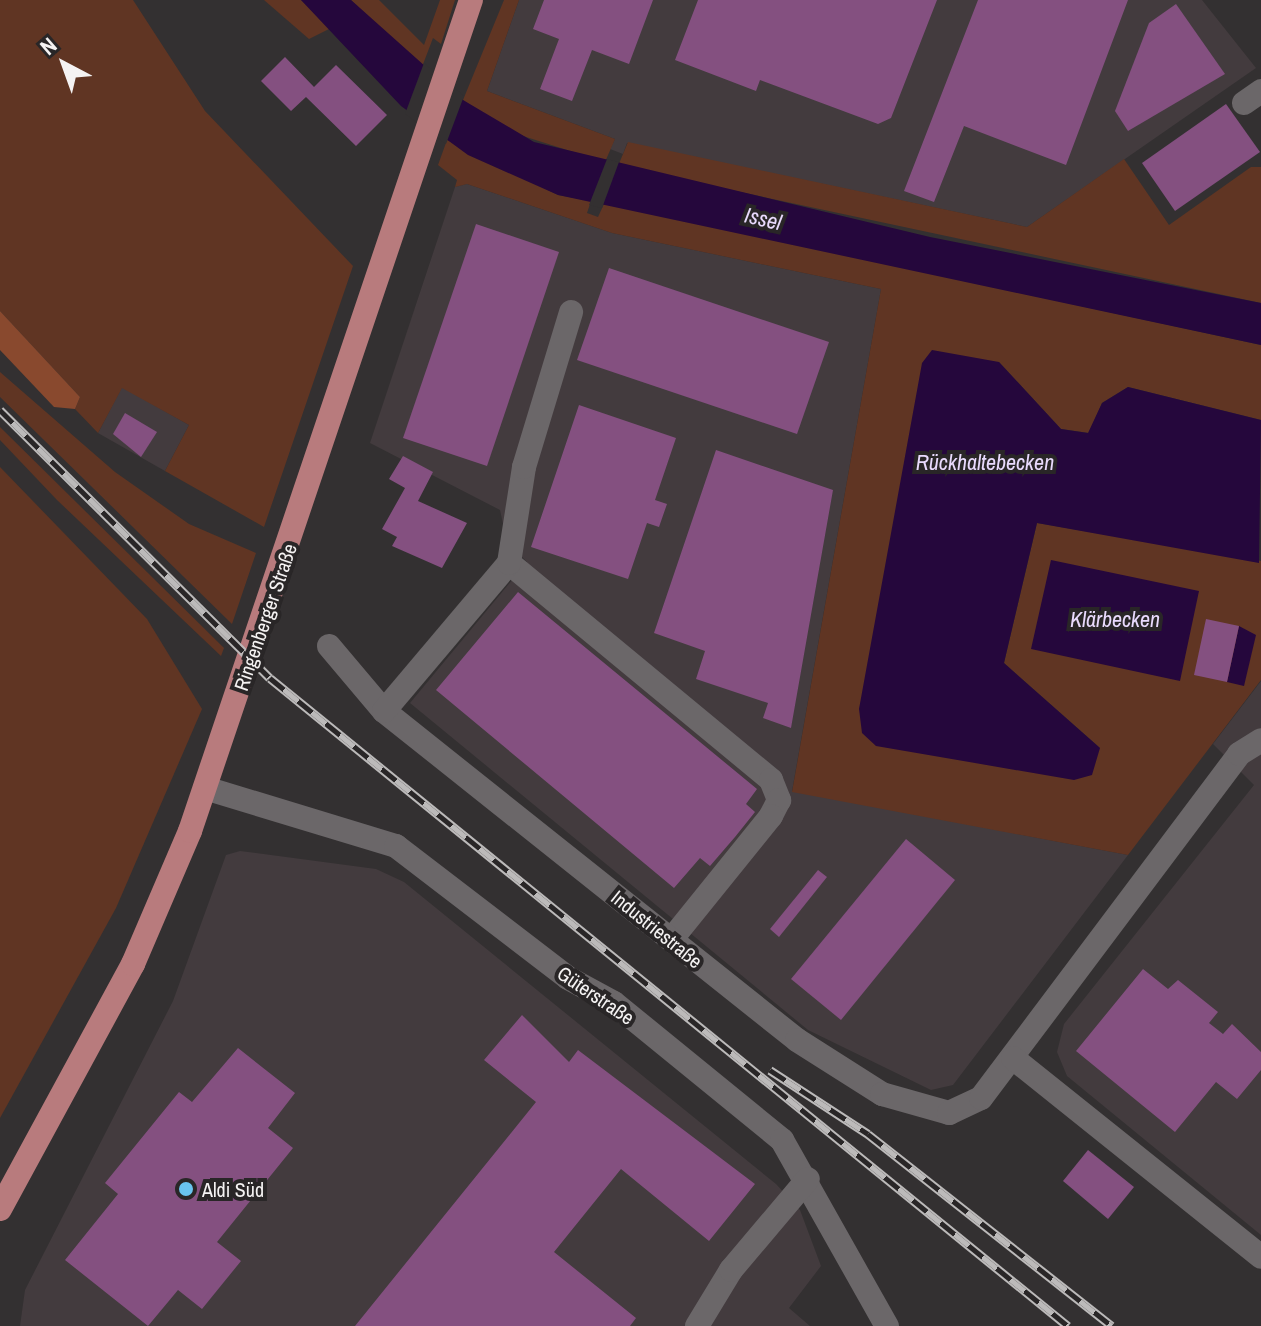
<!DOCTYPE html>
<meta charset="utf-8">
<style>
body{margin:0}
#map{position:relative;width:1261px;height:1326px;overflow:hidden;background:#333031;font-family:"Archivo Narrow",sans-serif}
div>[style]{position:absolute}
.built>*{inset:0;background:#433b3e}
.green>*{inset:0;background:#603523}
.forest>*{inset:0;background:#89492e}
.water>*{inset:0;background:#25073c}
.pier>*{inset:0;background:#333031}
.building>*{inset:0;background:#845080}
.minor>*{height:24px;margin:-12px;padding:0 12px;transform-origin:12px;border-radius:12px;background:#6b6769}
.major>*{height:24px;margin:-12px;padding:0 12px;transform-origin:12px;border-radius:12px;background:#b87b7d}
.rail>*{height:9px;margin-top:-4.5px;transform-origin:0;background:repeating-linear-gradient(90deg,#292627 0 18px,#bcbaba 0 36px);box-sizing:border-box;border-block:2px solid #bcbaba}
.dots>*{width:22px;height:22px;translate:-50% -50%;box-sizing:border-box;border:4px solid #292627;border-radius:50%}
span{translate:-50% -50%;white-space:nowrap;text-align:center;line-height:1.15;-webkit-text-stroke:8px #292627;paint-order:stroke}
.street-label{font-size:20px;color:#f5f3f3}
.poi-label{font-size:20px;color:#f5f3f3}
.left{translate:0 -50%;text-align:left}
.water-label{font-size:22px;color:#e9dafd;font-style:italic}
.north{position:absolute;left:24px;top:24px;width:80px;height:80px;-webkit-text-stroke:6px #292627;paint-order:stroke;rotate:319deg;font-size:22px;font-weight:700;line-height:32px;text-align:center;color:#f5f3f3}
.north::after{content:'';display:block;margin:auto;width:28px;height:36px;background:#f5f3f3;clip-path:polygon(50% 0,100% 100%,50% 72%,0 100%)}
</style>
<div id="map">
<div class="built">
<i style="clip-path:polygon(519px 0,1202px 0,1256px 68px,1027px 227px,627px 143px,623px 154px,610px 149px,615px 139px,487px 91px)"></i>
<i style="clip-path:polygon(467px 184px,612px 233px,881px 289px,792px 791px,1128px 855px,953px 1085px,931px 1090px,808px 1030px,410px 703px,527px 562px,507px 542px,500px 510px,370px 443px,455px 187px)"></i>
<i style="clip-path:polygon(122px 387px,189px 425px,165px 471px,98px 433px)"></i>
<i style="clip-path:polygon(1261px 681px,1261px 1235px,1067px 1076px,1057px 1052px,1064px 1024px,1254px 785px,1213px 744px)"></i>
<i style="clip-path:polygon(240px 851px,376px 869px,404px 882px,776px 1184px,800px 1210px,821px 1266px,789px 1308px,810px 1326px,20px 1326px,25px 1290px,173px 1001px,226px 855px)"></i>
</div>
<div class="green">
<i style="clip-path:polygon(0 0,133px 0,205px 111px,353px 266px,264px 527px,165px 471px,189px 425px,122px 388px,98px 433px,75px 409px,80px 397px,0 311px)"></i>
<i style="clip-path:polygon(264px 0,301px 0,331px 28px,309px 39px)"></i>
<i style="clip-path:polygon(351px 0,379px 0,424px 45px,440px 0,455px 0,441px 44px,433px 38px,422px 67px)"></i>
<i style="clip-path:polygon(504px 0,519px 0,487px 91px,615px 139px,605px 162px,504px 130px,463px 100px)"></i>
<i style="clip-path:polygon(447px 140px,558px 195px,591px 201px,587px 213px,598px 217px,604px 204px,619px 206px,1261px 345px,1261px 420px,1128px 387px,1102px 403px,1089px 433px,1061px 429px,999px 362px,859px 709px,1100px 748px,1004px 663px,1037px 523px,1261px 561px,1261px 680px,1128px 855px,792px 792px,881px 289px,612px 233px,467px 184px,455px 187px,457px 180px,438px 165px)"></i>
<i style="clip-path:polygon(628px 142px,1027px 227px,1124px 159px,1169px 225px,1251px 167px,1261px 167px,1261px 303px,618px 166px)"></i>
<i style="clip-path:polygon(0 372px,115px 472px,189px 524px,256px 553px,232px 624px,0 397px)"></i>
<i style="clip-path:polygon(0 427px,224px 648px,221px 656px,57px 500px,0 440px)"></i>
<i style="clip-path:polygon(0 467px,147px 619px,202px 709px,116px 908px,0 1118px)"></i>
</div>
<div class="forest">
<i style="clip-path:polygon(0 311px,80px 397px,75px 409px,54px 407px,0 350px)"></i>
</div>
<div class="water">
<i style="clip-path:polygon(301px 0,351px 0,463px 100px,534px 142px,930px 237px,1261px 303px,1261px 345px,558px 195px,468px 155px,401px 106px)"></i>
<i style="clip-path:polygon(932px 350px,999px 362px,1061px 429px,1088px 433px,1102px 403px,1128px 387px,1261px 420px,1259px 563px,1037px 523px,1004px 663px,1100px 748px,1092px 775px,1074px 780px,876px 746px,862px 733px,859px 709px,922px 363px)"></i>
<i style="clip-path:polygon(1051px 560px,1199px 591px,1180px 681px,1031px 649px)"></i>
<i style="clip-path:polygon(1239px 626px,1256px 635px,1244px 686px,1227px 682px)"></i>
</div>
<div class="pier">
<i style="clip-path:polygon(424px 63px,464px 96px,446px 144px,405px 114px)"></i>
<i style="clip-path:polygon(607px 159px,619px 162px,602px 208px,589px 205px)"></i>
</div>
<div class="building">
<i style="clip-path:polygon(544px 0,653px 0,629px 64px,592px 50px,572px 101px,540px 89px,559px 39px,533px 29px)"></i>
<i style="clip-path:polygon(698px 0,937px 0,891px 118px,878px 124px,760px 80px,756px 91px,675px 60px)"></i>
<i style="clip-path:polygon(978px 0,1128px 0,1066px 165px,964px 126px,934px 202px,904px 191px)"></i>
<i style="clip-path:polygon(1176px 4px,1225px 74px,1128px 131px,1115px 111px,1149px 23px)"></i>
<i style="clip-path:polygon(285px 57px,314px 87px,336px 65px,387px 115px,356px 146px,306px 97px,291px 111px,261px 81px)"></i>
<i style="clip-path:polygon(1226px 104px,1260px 152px,1175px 211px,1142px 163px)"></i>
<i style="clip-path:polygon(476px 224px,559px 252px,487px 466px,403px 438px)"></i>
<i style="clip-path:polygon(609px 268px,829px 342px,797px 434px,577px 360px)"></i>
<i style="clip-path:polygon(579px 405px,676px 438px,655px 500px,667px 504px,659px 527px,647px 523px,628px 579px,531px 547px)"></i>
<i style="clip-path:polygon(125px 413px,157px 432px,141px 457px,113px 434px)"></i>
<i style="clip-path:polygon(716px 450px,833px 490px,791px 728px,763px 718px,768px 703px,696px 679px,705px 651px,654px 633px)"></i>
<i style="clip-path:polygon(403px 456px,433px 472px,418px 501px,467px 523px,442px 568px,392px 546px,397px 537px,382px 529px,405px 488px,389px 479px)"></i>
<i style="clip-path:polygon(518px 592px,757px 789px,746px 804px,755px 812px,735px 837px,710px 866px,700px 858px,674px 888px,436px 690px)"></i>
<i style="clip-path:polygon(1206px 619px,1239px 626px,1227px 682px,1194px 675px)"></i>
<i style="clip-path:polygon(906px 839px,955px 880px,841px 1020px,791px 979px)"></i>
<i style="clip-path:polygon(818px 870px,827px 877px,779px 937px,770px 929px)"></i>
<i style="clip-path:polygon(1143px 969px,1168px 989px,1178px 980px,1218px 1012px,1209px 1023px,1223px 1034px,1232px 1024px,1261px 1052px,1261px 1070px,1237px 1099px,1216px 1082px,1175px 1132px,1076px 1051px)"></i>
<i style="clip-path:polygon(522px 1015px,569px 1062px,578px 1050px,755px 1184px,709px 1241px,621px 1169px,554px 1252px,636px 1318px,630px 1326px,355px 1326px,536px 1102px,484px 1060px)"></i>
<i style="clip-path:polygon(238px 1048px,295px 1093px,268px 1128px,293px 1148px,217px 1242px,241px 1261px,202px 1309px,178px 1290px,148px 1326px,65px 1260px,118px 1194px,105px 1183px,179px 1092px,192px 1102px)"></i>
<i style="clip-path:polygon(1088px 1150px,1134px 1187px,1108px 1219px,1063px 1181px)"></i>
</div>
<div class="minor">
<i style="left:1244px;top:103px;width:21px;rotate:-35deg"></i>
<i style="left:509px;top:563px;width:340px;rotate:39.6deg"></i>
<i style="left:771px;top:780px;width:22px;rotate:68deg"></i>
<i style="left:779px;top:800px;width:18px;rotate:117deg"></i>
<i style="left:771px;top:816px;width:159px;rotate:128.9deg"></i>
<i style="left:329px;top:646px;width:85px;rotate:49.8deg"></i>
<i style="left:384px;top:711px;width:528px;rotate:38.54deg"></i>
<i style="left:797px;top:1040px;width:101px;rotate:32.4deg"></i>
<i style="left:882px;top:1094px;width:70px;rotate:15.8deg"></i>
<i style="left:949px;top:1113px;width:35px;rotate:-25deg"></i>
<i style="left:981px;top:1098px;width:430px;rotate:-53.1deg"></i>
<i style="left:1239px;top:754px;width:26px;rotate:-32deg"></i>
<i style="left:384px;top:711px;width:194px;rotate:-49.8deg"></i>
<i style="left:509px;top:563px;width:97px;rotate:-81.1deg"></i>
<i style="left:524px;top:467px;width:162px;rotate:-73.1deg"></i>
<i style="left:205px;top:788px;width:200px;rotate:16.9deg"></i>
<i style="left:396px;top:846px;width:217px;rotate:37.5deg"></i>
<i style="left:568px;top:978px;width:52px;rotate:28.5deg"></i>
<i style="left:614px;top:1003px;width:217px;rotate:39.2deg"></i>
<i style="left:782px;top:1140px;width:214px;rotate:60.6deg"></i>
<i style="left:1013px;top:1058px;width:318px;rotate:38.7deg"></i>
<i style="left:697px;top:1326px;width:66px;rotate:-58.7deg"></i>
<i style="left:731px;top:1270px;width:119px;rotate:-49.8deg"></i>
</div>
<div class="major">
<i style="left:0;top:1209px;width:279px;rotate:-61.5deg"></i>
<i style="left:133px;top:964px;width:145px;rotate:-66.8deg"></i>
<i style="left:190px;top:831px;width:877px;rotate:-71.32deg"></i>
</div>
<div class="rail">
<i style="left:0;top:410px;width:380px;rotate:44.8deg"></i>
<i style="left:270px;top:678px;width:1028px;rotate:39.08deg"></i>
<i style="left:770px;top:1070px;width:117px;rotate:33.1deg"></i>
<i style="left:868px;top:1134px;width:310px;rotate:38.2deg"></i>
</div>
<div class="dots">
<i style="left:186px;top:1189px;background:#69c4f0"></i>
</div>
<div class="street-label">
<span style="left:265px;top:617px;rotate:-71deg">Ringenberger Straße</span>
<span style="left:657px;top:929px;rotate:39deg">Industriestraße</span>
<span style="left:596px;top:995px;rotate:34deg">Güterstraße</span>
</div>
<div class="poi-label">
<span class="left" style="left:202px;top:1189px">Aldi Süd</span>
</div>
<div class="water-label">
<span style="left:763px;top:219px;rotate:13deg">Issel</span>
<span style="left:985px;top:463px">Rückhaltebecken</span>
<span style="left:1115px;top:620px">Klärbecken</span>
</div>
<div class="north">N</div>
</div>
